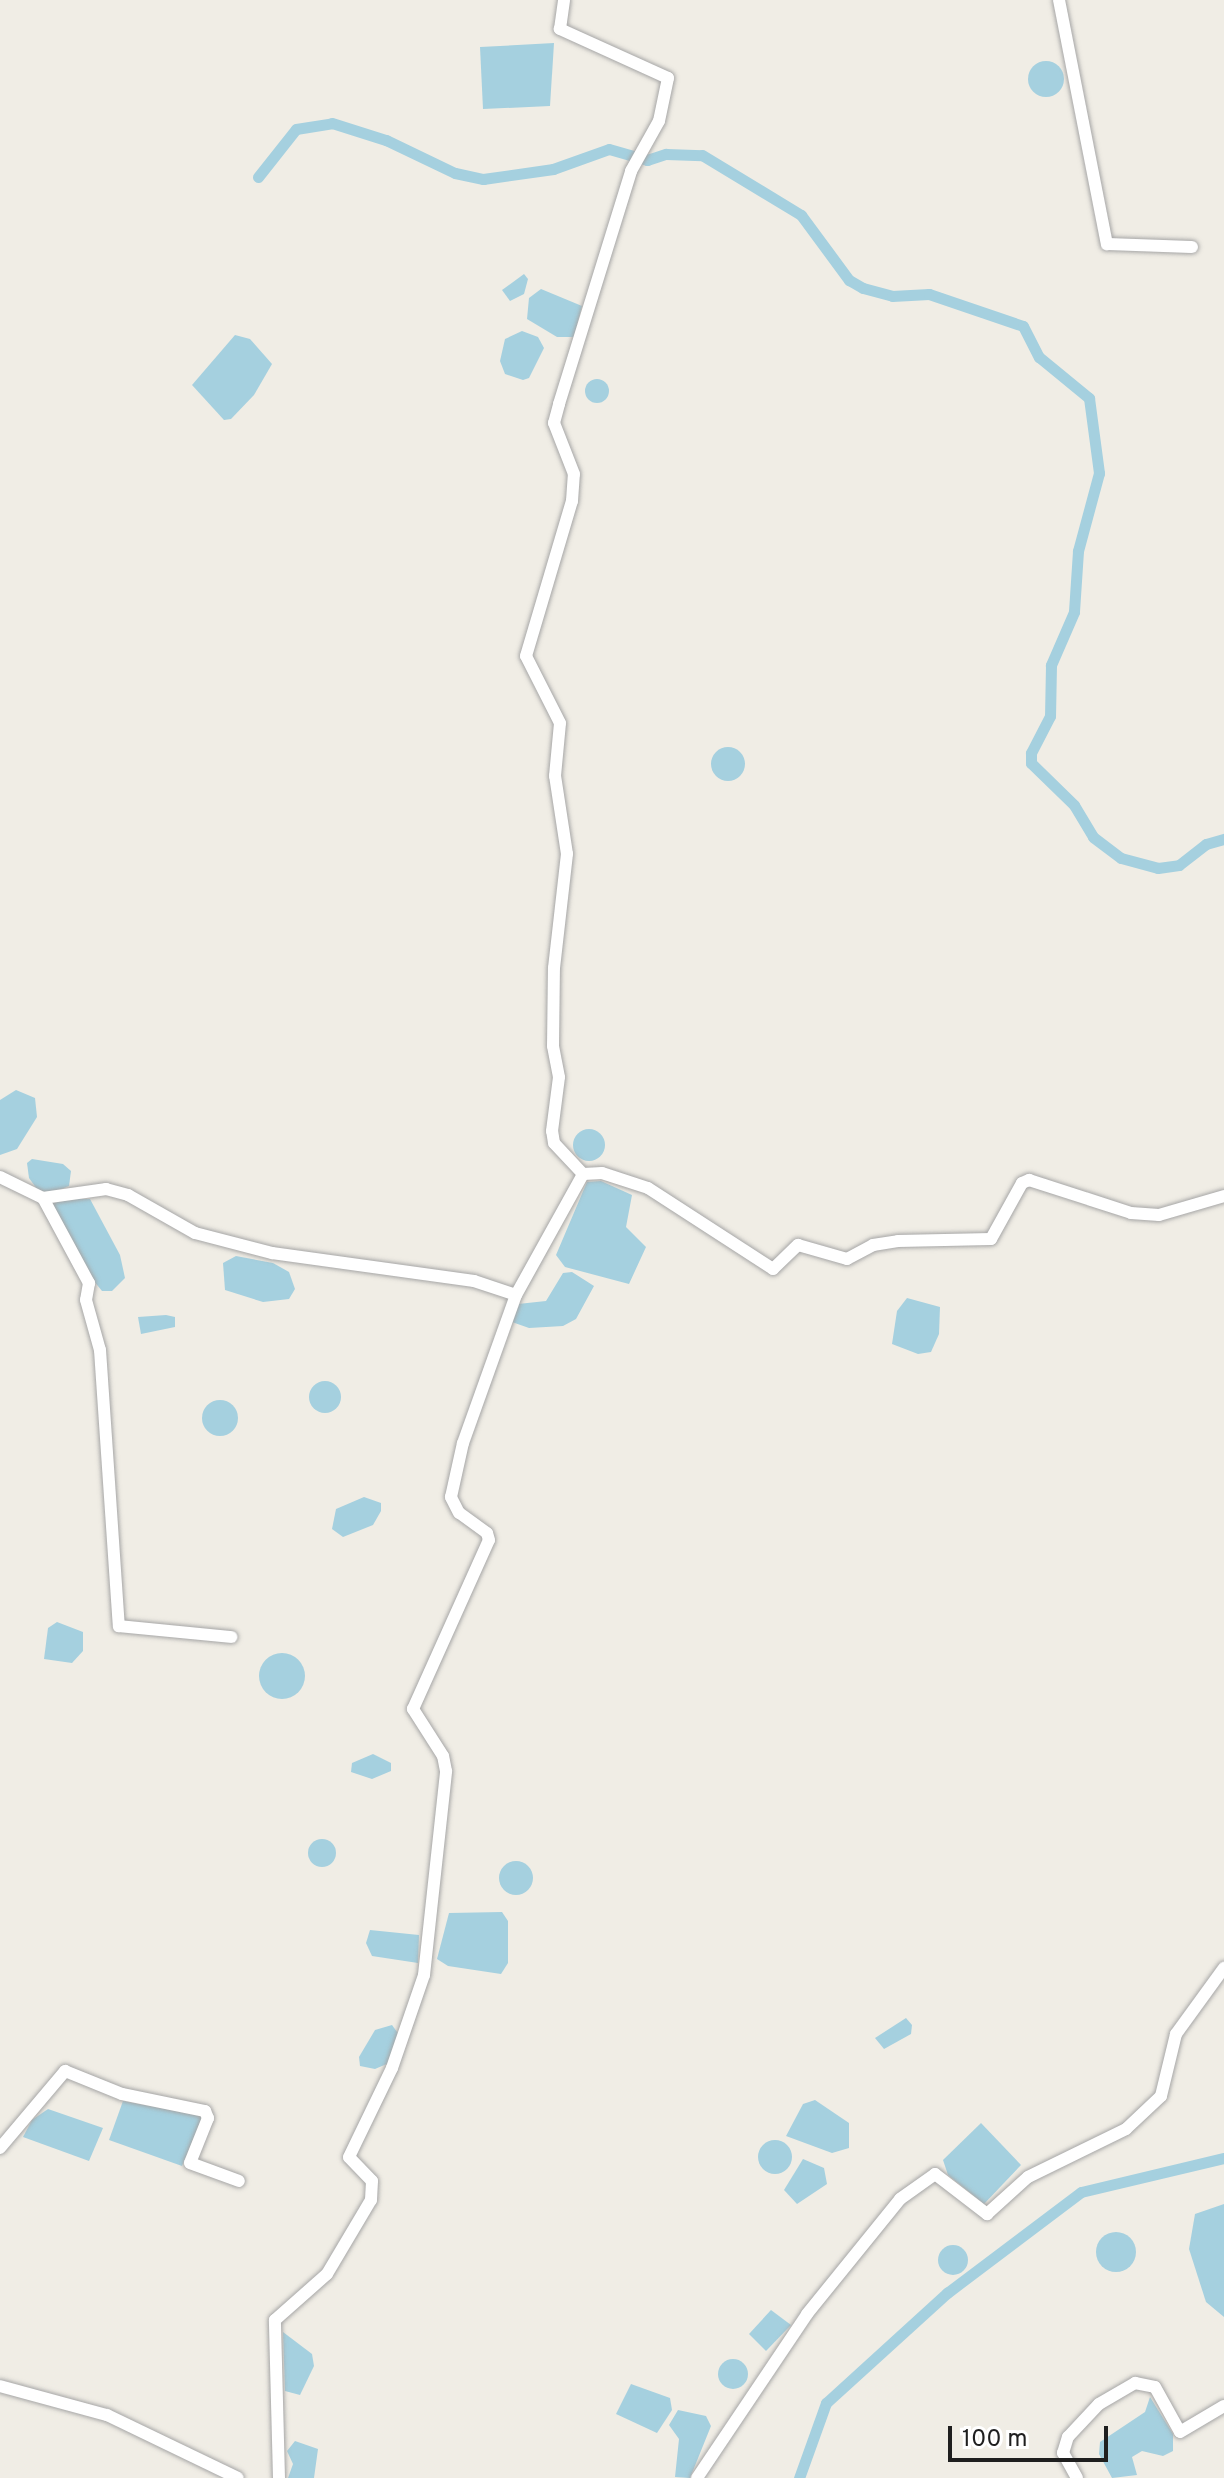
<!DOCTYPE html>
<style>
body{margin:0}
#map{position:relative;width:1224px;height:2478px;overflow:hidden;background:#f0ede5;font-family:Overpass,sans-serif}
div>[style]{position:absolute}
.water>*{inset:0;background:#a5d0df}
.round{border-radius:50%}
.canal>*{height:11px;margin:-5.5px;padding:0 5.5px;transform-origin:5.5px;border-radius:5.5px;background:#a5d0df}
.roads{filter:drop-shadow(0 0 2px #a6a6a6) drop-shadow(0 0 2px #a6a6a6)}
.minor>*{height:12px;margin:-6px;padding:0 6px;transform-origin:6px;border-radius:6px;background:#fff}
span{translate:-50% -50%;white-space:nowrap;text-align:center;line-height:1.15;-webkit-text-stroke:6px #fff;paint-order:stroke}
.scale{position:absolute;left:948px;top:2426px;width:160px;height:36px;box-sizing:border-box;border:4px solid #1f1f1f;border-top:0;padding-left:10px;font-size:24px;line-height:28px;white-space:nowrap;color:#1f1f1f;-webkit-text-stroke:6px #fff;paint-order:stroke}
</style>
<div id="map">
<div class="water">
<i style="clip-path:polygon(554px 43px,550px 106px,483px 109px,480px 47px)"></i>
<i class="round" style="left:1028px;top:61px;width:36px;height:36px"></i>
<i style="clip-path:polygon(524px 274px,528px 279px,524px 294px,510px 301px,502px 290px)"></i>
<i style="clip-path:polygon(541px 289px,582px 306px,574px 337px,557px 337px,527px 319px,529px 298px)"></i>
<i style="clip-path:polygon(522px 331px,538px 337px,544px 348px,529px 378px,523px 380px,505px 374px,500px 361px,505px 339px)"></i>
<i style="clip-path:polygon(235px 335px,250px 339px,272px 364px,254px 395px,231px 419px,224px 420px,192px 385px)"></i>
<i class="round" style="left:585px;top:379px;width:24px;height:24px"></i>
<i class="round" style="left:711px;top:747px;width:34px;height:34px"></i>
<i style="clip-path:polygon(16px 1090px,35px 1098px,37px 1117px,17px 1149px,0 1155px,0 1100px)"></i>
<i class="round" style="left:573px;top:1129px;width:32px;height:32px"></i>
<i style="clip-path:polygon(32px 1159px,63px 1164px,71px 1171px,69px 1186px,49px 1194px,37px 1189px,29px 1178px,27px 1163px)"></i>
<i style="clip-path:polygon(601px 1181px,632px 1195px,626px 1227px,646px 1247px,629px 1284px,565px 1267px,556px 1255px,587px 1182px)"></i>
<i style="clip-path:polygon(67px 1199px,90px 1199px,120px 1255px,125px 1278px,112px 1291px,102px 1291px,93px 1280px,50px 1203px)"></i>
<i style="clip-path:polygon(236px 1256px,273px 1263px,289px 1272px,295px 1289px,289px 1299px,263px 1302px,225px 1290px,223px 1263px)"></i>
<i style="clip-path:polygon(572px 1272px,594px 1286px,576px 1319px,563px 1326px,529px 1328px,512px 1322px,518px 1304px,546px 1301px,563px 1273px)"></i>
<i style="clip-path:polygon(907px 1298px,940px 1307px,939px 1334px,931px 1352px,918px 1354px,892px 1344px,897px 1311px)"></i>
<i style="clip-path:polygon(166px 1315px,175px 1317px,175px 1327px,141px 1334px,138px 1317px)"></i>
<i class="round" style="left:309px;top:1381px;width:32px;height:32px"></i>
<i class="round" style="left:202px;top:1400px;width:36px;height:36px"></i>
<i style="clip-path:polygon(364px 1497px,381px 1503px,381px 1511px,373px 1525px,343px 1537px,332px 1529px,336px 1509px)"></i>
<i style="clip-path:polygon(57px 1622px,83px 1632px,83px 1651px,72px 1663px,44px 1659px,48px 1628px)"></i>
<i class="round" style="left:259px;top:1653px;width:46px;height:46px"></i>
<i style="clip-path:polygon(373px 1754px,391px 1763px,391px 1771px,372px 1779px,351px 1772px,352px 1763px)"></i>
<i class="round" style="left:308px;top:1839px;width:28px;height:28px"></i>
<i class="round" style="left:499px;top:1861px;width:34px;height:34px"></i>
<i style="clip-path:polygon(502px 1912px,508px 1921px,508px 1963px,501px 1974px,448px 1966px,437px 1959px,449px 1913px)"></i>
<i style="clip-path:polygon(370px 1930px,419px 1935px,418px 1963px,372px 1956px,366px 1943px)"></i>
<i style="clip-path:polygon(906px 2018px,912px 2025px,911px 2034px,884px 2049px,875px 2038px)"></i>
<i style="clip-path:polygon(392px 2025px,400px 2036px,389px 2063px,375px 2069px,360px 2066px,359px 2057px,375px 2030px)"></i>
<i style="clip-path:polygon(815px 2100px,849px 2123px,849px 2148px,832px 2153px,786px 2136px,803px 2104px)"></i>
<i style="clip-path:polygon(123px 2101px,203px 2116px,182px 2166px,109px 2140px)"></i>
<i style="clip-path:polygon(48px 2109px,103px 2128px,89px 2161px,23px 2137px,32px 2120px)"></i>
<i style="clip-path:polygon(981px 2123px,1021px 2165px,984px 2204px,948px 2175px,943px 2160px)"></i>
<i class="round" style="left:758px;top:2140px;width:34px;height:34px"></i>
<i style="clip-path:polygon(803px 2159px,824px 2168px,827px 2184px,797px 2204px,784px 2190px)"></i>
<i style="clip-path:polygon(1224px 2204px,1224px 2317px,1206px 2302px,1189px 2249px,1195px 2214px)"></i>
<i class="round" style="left:1096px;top:2232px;width:40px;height:40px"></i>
<i class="round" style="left:938px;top:2245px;width:30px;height:30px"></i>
<i style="clip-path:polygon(771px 2310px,791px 2325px,766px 2351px,749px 2334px)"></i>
<i style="clip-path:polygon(283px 2332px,312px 2354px,314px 2366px,300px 2395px,285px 2391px)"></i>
<i class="round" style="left:718px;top:2359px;width:30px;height:30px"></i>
<i style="clip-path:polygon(631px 2384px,670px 2398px,672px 2410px,657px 2433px,616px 2414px)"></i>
<i style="clip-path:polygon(1150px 2397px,1173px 2434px,1173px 2451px,1163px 2456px,1142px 2451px,1132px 2457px,1137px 2475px,1112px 2478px,1099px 2454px,1100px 2442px,1145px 2412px)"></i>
<i style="clip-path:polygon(678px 2410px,706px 2416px,711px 2426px,690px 2478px,675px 2477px,679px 2439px,669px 2425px)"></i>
<i style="clip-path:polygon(295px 2441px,318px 2449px,314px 2478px,288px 2478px,293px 2464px,287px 2451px)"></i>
</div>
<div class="canal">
<i style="left:258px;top:177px;width:61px;rotate:-51.6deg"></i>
<i style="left:296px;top:129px;width:36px;rotate:-9deg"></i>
<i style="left:332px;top:123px;width:57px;rotate:17.5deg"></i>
<i style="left:386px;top:140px;width:76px;rotate:25.6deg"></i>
<i style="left:455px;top:173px;width:29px;rotate:12deg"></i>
<i style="left:483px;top:179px;width:71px;rotate:-8.1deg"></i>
<i style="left:553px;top:169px;width:59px;rotate:-19.7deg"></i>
<i style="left:609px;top:149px;width:40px;rotate:16deg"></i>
<i style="left:647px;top:160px;width:20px;rotate:-18deg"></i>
<i style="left:666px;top:154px;width:36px;rotate:2deg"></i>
<i style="left:702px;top:155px;width:116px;rotate:31.2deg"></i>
<i style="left:801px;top:215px;width:81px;rotate:53.6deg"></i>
<i style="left:849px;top:280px;width:16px;rotate:30deg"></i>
<i style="left:863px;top:288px;width:30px;rotate:15deg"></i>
<i style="left:892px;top:296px;width:37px;rotate:-3deg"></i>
<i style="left:929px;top:294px;width:99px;rotate:18.8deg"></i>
<i style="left:1023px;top:326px;width:35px;rotate:63deg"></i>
<i style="left:1039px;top:357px;width:65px;rotate:39.4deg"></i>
<i style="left:1089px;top:398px;width:76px;rotate:82.4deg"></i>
<i style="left:1099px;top:473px;width:81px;rotate:105.1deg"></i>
<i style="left:1078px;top:551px;width:61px;rotate:93.8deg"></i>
<i style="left:1074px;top:612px;width:58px;rotate:113.5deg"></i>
<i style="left:1051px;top:665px;width:51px;rotate:91.1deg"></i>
<i style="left:1050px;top:716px;width:42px;rotate:117.2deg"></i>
<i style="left:1031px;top:753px;width:10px;rotate:90deg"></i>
<i style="left:1031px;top:763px;width:60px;rotate:44.3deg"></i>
<i style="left:1074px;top:805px;width:37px;rotate:59deg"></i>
<i style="left:1093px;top:837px;width:35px;rotate:37deg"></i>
<i style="left:1121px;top:858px;width:38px;rotate:15deg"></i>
<i style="left:1158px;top:868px;width:21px;rotate:-8deg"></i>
<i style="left:1179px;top:865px;width:34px;rotate:-38deg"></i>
<i style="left:1206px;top:844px;width:19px;rotate:-16deg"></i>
<i style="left:799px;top:2478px;width:80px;rotate:-70.2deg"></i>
<i style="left:826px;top:2403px;width:164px;rotate:-42.3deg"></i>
<i style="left:947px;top:2293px;width:168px;rotate:-37deg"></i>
<i style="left:1081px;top:2192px;width:147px;rotate:-13.4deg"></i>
</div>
<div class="roads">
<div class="minor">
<i style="left:1059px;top:0;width:249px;rotate:78.9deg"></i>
<i style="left:1107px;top:244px;width:85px;rotate:2deg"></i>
<i style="left:583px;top:1174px;width:19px;rotate:-3deg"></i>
<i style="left:602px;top:1173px;width:48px;rotate:18.1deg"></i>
<i style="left:648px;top:1188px;width:149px;rotate:32.9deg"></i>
<i style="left:773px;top:1269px;width:35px;rotate:-44deg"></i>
<i style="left:798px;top:1245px;width:51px;rotate:15.9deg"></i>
<i style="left:847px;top:1259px;width:30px;rotate:-28deg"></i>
<i style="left:873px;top:1245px;width:25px;rotate:-9deg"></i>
<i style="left:898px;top:1241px;width:93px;rotate:-1.2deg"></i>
<i style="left:991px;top:1239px;width:64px;rotate:-61deg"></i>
<i style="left:1022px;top:1183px;width:8px;rotate:-23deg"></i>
<i style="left:1029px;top:1180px;width:107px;rotate:17.9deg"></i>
<i style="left:1131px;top:1213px;width:28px;rotate:4deg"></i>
<i style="left:1159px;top:1215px;width:68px;rotate:-16.3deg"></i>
<i style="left:0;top:1177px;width:48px;rotate:26deg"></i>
<i style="left:43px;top:1198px;width:64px;rotate:-8.1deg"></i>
<i style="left:106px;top:1189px;width:23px;rotate:15deg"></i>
<i style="left:128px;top:1195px;width:77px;rotate:29.6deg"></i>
<i style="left:195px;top:1233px;width:80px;rotate:14.6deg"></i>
<i style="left:272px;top:1253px;width:204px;rotate:7.9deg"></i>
<i style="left:474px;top:1281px;width:44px;rotate:18.4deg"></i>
<i style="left:43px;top:1198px;width:97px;rotate:61.6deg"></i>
<i style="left:89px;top:1283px;width:17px;rotate:100deg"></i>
<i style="left:86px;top:1300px;width:52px;rotate:74.4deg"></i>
<i style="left:100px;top:1350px;width:277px;rotate:86.1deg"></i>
<i style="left:119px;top:1626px;width:113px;rotate:5.6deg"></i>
<i style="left:0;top:2148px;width:101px;rotate:-49.8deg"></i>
<i style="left:65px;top:2071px;width:61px;rotate:22deg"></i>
<i style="left:122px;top:2094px;width:85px;rotate:11.6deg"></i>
<i style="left:205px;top:2111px;width:8px;rotate:67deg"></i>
<i style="left:208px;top:2118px;width:48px;rotate:111.8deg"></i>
<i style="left:190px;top:2163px;width:52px;rotate:20.2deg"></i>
<i style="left:0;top:2386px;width:111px;rotate:15.2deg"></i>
<i style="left:107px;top:2415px;width:145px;rotate:25.7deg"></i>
<i style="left:279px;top:2478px;width:158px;rotate:-91.5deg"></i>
<i style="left:275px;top:2320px;width:69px;rotate:-41.5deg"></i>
<i style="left:327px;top:2274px;width:86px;rotate:-59.3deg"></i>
<i style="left:371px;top:2200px;width:19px;rotate:-87deg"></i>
<i style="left:372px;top:2181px;width:33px;rotate:-134deg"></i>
<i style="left:349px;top:2157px;width:99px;rotate:-64.2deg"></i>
<i style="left:392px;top:2068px;width:98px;rotate:-71deg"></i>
<i style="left:424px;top:1975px;width:205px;rotate:-83.8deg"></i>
<i style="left:446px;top:1771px;width:15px;rotate:-101deg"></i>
<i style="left:443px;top:1756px;width:56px;rotate:-122.6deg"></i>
<i style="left:413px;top:1709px;width:185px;rotate:-65.8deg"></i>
<i style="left:489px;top:1540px;width:7px;rotate:-106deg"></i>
<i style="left:487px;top:1533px;width:34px;rotate:-144deg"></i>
<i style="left:459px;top:1513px;width:18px;rotate:-117deg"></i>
<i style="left:451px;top:1497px;width:55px;rotate:-77.5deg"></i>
<i style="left:463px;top:1443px;width:157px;rotate:-70.3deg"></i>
<i style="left:516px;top:1295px;width:138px;rotate:-61deg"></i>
<i style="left:583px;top:1174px;width:42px;rotate:-133.1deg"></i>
<i style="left:554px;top:1143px;width:12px;rotate:-99deg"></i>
<i style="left:552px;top:1131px;width:54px;rotate:-82.6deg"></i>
<i style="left:559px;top:1077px;width:32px;rotate:-101deg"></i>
<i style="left:553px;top:1046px;width:78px;rotate:-89.3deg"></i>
<i style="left:554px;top:968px;width:115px;rotate:-83.5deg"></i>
<i style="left:567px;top:854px;width:79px;rotate:-98.7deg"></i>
<i style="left:555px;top:776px;width:53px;rotate:-84.6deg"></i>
<i style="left:560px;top:723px;width:75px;rotate:-116.9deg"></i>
<i style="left:526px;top:656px;width:162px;rotate:-73.5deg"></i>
<i style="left:572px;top:501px;width:27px;rotate:-86deg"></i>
<i style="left:574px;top:474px;width:55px;rotate:-111.4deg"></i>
<i style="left:554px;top:423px;width:20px;rotate:-75deg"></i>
<i style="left:559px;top:404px;width:244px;rotate:-72.8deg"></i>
<i style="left:631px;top:171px;width:57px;rotate:-60.8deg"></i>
<i style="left:659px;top:121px;width:44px;rotate:-78.2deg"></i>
<i style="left:668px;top:78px;width:119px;rotate:-155.6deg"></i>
<i style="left:560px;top:29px;width:29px;rotate:-82deg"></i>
<i style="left:697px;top:2478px;width:197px;rotate:-56.1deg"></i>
<i style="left:807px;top:2314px;width:148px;rotate:-51deg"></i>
<i style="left:900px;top:2199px;width:43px;rotate:-35.5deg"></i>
<i style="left:935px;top:2174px;width:66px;rotate:37.6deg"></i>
<i style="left:987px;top:2214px;width:55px;rotate:-42.1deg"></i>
<i style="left:1028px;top:2177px;width:109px;rotate:-26.1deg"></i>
<i style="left:1126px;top:2129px;width:48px;rotate:-43.3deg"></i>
<i style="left:1161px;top:2096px;width:64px;rotate:-76.4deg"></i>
<i style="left:1176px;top:2034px;width:82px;rotate:-54deg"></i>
<i style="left:1077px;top:2478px;width:29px;rotate:-119deg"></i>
<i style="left:1063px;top:2453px;width:17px;rotate:-73deg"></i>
<i style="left:1068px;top:2437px;width:45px;rotate:-46.8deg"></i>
<i style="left:1099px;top:2404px;width:42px;rotate:-30.3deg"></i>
<i style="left:1135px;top:2383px;width:20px;rotate:11deg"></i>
<i style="left:1155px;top:2387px;width:51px;rotate:60.9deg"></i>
<i style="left:1180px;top:2432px;width:51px;rotate:-30.6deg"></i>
</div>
</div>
<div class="scale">100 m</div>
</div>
